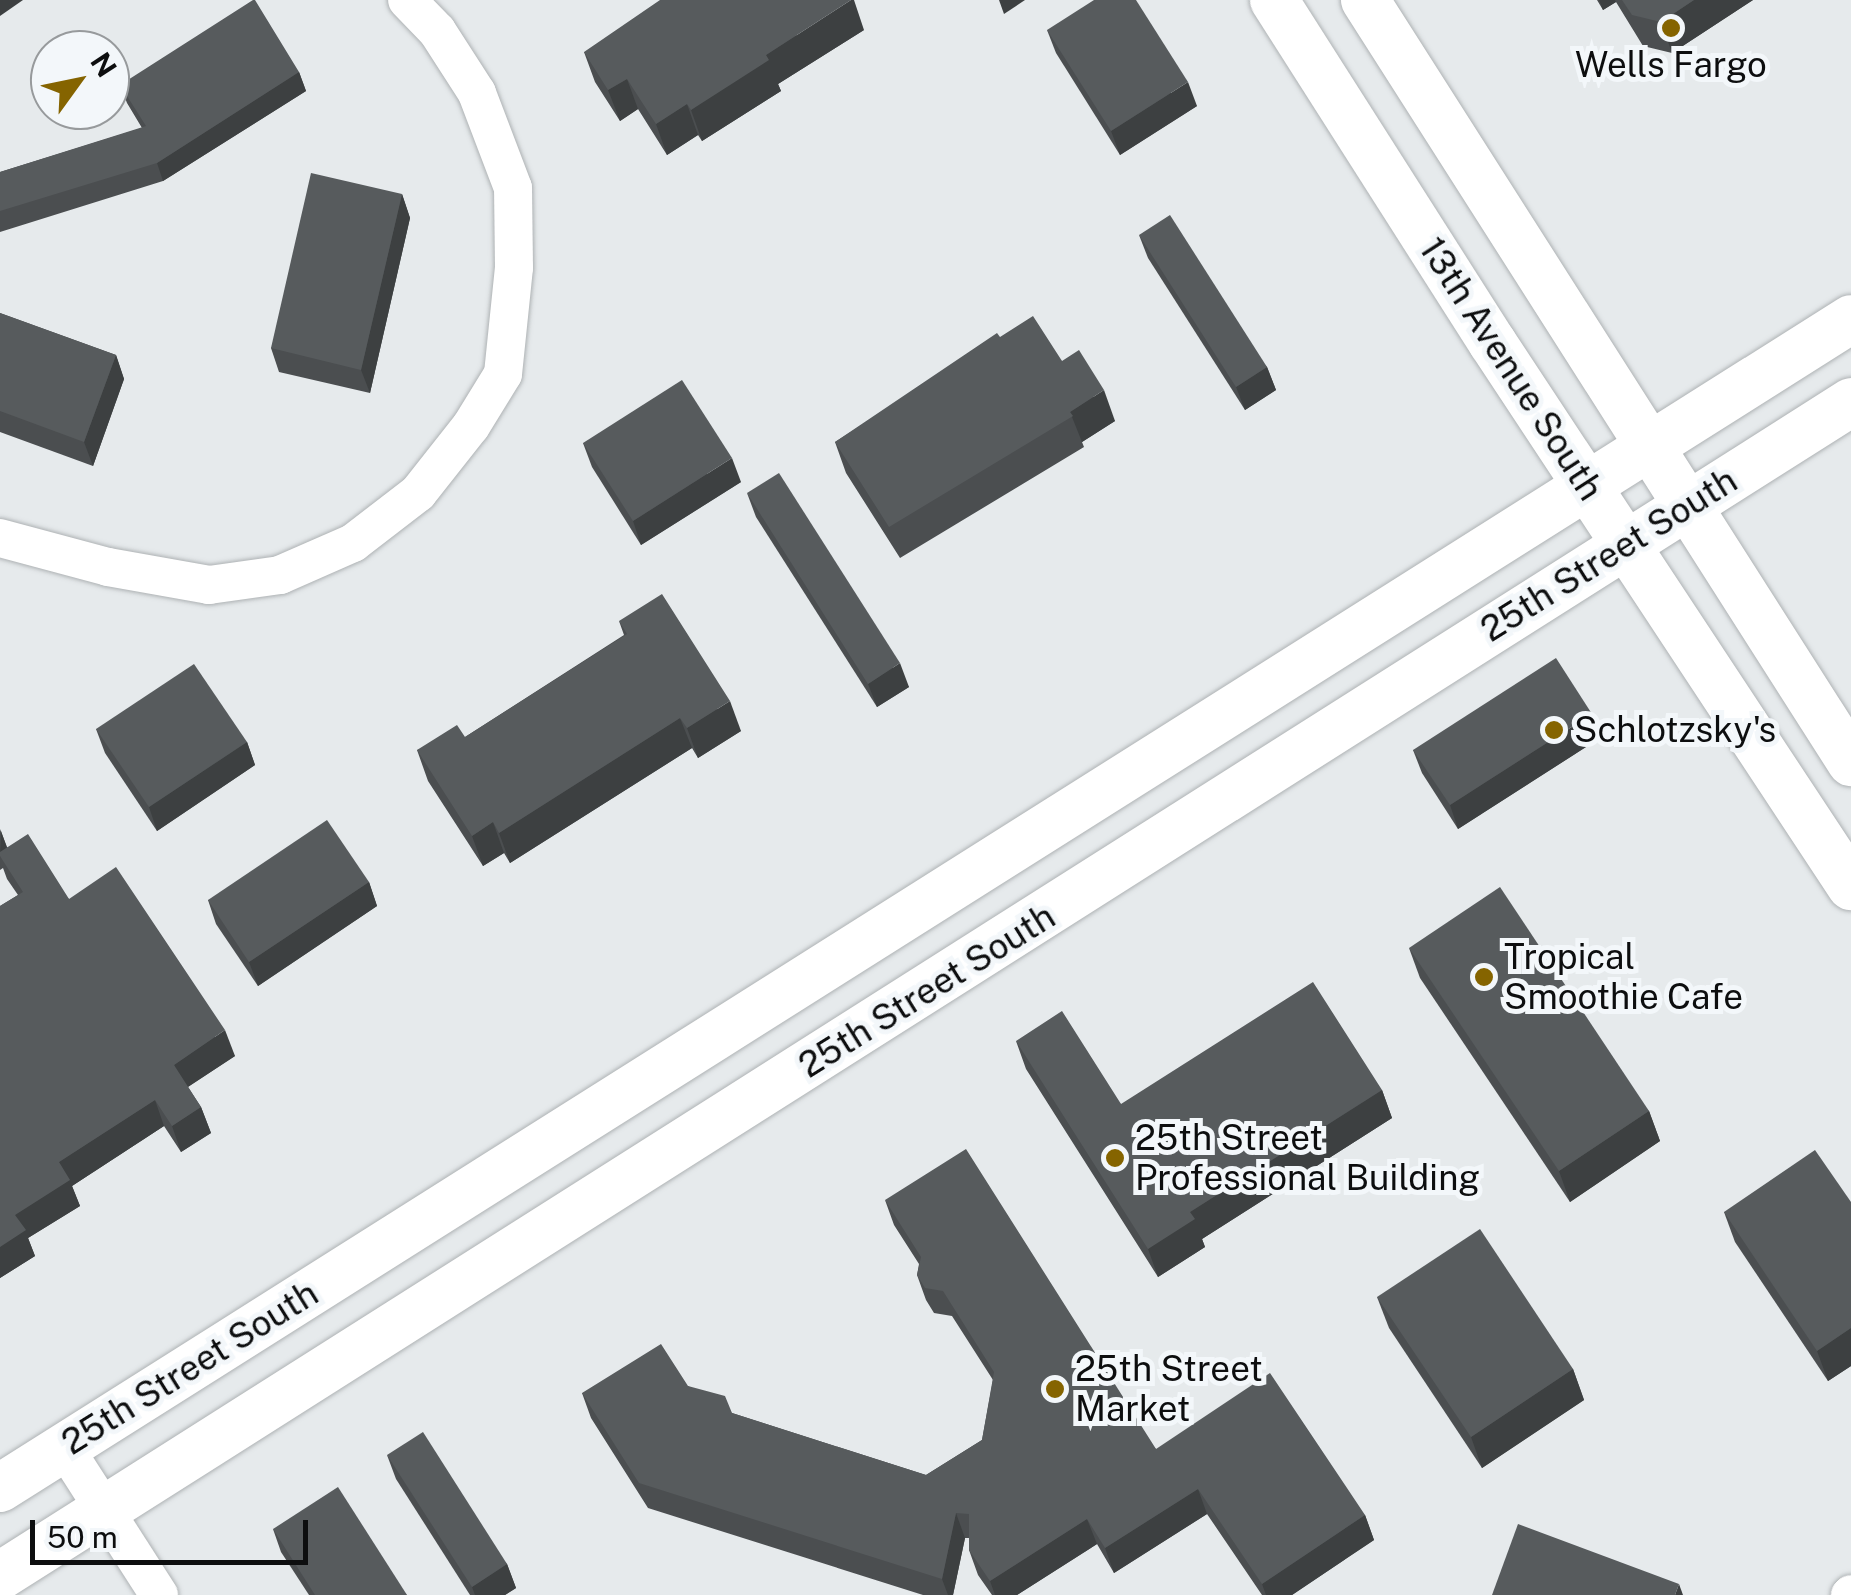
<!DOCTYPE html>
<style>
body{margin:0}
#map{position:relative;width:1851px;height:1595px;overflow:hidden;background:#e6eaec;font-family:"Public Sans",sans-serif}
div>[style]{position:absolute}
.roads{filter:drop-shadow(0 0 2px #aeb2b4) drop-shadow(0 0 2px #aeb2b4)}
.minor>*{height:38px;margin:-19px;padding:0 19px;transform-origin:19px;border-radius:19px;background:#fff}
.major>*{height:48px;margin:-24px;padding:0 24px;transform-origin:24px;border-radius:24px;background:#fff}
.wall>*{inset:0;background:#4b4e50}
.shaded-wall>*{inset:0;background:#3d4041}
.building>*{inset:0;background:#575b5d}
.dots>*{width:28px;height:28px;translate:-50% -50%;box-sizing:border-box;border:5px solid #f3f7fa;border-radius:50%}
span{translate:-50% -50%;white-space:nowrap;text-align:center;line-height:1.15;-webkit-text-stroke:10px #f3f7fa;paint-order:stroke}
.poi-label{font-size:35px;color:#0d0e0f}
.left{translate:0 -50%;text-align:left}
.street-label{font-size:35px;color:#0d0e0f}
.north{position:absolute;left:30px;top:30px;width:100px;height:100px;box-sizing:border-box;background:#f3f7fa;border:2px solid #979a9c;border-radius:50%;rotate:57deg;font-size:28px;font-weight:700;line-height:40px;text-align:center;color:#0d0e0f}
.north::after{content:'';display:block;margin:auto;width:35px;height:45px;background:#856400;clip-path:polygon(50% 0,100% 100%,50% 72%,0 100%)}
.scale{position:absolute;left:30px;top:1520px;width:278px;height:45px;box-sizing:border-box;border:5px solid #0d0e0f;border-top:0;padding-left:12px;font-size:30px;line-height:35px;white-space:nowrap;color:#0d0e0f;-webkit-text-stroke:8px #f3f7fa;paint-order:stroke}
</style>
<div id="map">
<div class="roads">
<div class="minor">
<i style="left:0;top:538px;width:112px;rotate:15deg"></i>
<i style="left:108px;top:567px;width:103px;rotate:10.1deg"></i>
<i style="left:209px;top:585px;width:72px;rotate:-8deg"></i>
<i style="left:280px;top:575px;width:80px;rotate:-23.7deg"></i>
<i style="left:353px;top:543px;width:82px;rotate:-37.6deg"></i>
<i style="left:418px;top:493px;width:85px;rotate:-51.7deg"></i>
<i style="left:471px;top:426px;width:61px;rotate:-58.4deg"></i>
<i style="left:503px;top:374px;width:107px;rotate:-84.1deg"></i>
<i style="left:514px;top:268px;width:80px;rotate:-90.7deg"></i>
<i style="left:513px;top:188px;width:102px;rotate:-110.8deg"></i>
<i style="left:477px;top:93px;width:74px;rotate:-122.8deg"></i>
<i style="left:437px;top:31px;width:43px;rotate:-134.1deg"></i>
<i style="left:64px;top:1447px;width:176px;rotate:57.3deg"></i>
<i style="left:1850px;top:1595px;width:1px;rotate:-45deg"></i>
</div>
<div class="major">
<i style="left:1274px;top:0;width:406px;rotate:57.5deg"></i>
<i style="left:1492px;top:342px;width:652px;rotate:56.58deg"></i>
<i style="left:1365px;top:0;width:904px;rotate:57.47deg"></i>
<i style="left:0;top:1488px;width:2189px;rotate:-32.27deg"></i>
<i style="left:0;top:1576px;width:2192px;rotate:-32.38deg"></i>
</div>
</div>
<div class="wall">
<i style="clip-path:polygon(1597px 0,1753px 0,1672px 53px,1643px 46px,1616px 2px,1603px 10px)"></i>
<i style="clip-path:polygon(864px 30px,778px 84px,781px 91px,702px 141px,698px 135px,667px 155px,638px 109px,620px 121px,595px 82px,584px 52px)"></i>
<i style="clip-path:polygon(1047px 30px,1197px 106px,1120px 155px,1056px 53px)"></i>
<i style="clip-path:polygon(299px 72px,306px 91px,163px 181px,0 232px,0 172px,142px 128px,127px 103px,120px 85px)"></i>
<i style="clip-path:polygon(402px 194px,410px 218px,370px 393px,279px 372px,271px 348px)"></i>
<i style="clip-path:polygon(1139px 235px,1267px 367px,1276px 390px,1245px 410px,1148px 258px)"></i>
<i style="clip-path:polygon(0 313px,116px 355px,124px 379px,93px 466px,0 432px)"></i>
<i style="clip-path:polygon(1000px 337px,1062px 361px,1115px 421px,1082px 442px,1084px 447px,900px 558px,846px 473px,835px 442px)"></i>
<i style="clip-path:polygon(583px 443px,741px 482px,641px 545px,592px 467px)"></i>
<i style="clip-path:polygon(747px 493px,909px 687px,877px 707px,756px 517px)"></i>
<i style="clip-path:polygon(619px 621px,741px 731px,698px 758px,692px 748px,510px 863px,504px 853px,483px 866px,428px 781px,417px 750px,465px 737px,624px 635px)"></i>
<i style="clip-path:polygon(96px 729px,247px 742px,255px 765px,157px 831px,105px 753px)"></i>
<i style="clip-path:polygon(1600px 738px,1458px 829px,1422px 773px,1413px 750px)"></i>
<i style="clip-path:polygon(0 829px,7px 847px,69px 899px,235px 1056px,188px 1087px,201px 1107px,211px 1133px,181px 1152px,164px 1126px,72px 1186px,80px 1206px,28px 1238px,35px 1256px,0 1278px,0 906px,18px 895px,7px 879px,3px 868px,0 870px)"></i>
<i style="clip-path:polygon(369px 882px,377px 906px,258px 986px,216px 924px,208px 900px)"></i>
<i style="clip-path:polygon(1409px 948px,1649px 1111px,1660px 1141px,1570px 1202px,1420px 978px)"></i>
<i style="clip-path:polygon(1016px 1041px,1121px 1104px,1382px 1090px,1392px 1118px,1202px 1239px,1205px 1247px,1158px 1277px,1026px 1069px)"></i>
<i style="clip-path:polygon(885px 1200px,1156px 1449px,1365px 1515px,1374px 1540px,1292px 1595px,1262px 1595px,1207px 1514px,1114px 1573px,1097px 1544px,1017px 1595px,992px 1595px,978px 1575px,969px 1550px,969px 1538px,965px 1538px,953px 1595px,923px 1595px,648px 1508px,591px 1418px,582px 1393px,688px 1386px,732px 1413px,926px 1475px,982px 1440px,993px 1380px,952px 1316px,934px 1313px,926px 1300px,917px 1275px,919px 1264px,894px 1225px)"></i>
<i style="clip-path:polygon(1851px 1202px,1851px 1366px,1828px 1381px,1735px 1242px,1724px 1212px)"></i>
<i style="clip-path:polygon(1377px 1297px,1573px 1369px,1584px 1400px,1482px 1468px,1389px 1328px)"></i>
<i style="clip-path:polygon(387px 1455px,507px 1564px,516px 1588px,505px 1595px,470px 1595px,396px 1479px)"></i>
<i style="clip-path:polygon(273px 1529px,407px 1595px,309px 1595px,281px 1552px)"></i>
</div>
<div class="shaded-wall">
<i style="clip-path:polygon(0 0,23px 0,0 16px)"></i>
<i style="clip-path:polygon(851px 0,854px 0,864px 30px,778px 84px,781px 91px,702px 141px,691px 110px,766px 55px)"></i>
<i style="clip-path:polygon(999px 0,1025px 0,1004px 14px)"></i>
<i style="clip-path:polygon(1599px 0,1615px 0,1616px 2px,1603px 10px)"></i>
<i style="clip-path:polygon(1694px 0,1753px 0,1672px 53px,1661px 22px)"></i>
<i style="clip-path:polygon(299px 72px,306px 91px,163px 181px,157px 163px)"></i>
<i style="clip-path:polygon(627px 79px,638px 109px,620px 121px,608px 90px)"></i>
<i style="clip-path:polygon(1188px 82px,1197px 106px,1120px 155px,1111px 131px)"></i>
<i style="clip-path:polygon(687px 104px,698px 135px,667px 155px,656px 124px)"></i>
<i style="clip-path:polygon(402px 194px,410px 218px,370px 393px,361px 370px)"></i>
<i style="clip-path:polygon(116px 355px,124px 379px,93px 466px,84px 442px)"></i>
<i style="clip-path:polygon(1267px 367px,1276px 390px,1245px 410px,1236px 387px)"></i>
<i style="clip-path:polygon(1104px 390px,1115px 421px,1082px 442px,1070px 412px)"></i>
<i style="clip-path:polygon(732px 458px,741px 482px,641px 545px,633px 521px)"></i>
<i style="clip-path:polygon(900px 663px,909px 687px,877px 707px,868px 684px)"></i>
<i style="clip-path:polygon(730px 701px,741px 731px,698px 758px,687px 728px)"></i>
<i style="clip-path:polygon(1592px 714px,1600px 738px,1458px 829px,1450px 805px)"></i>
<i style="clip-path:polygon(680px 718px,692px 748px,510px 863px,499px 833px)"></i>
<i style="clip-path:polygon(247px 742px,255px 765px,157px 831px,149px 807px)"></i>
<i style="clip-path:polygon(493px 822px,504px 853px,483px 866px,472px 836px)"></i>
<i style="clip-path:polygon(1px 831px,12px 862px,0 856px)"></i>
<i style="clip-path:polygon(369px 882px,377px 906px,258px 986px,249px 962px)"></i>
<i style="clip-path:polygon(225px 1030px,235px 1056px,183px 1090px,174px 1065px)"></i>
<i style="clip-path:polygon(1382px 1090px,1392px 1118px,1202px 1239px,1205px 1247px,1158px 1277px,1148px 1249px,1190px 1212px)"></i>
<i style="clip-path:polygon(155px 1100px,164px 1126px,72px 1186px,80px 1206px,28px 1238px,35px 1256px,0 1278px,0 1247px,15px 1215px,59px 1162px)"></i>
<i style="clip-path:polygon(201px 1107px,211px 1133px,181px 1152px,172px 1126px)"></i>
<i style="clip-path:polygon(1649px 1111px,1660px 1141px,1570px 1202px,1559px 1171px)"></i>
<i style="clip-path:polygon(1851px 1328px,1851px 1366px,1828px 1381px,1817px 1351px)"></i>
<i style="clip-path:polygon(1573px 1369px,1584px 1400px,1482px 1468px,1471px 1437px)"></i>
<i style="clip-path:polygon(1198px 1489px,1207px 1514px,1114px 1573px,1105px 1548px)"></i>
<i style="clip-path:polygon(956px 1513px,965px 1538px,953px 1595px,948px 1595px,942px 1579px)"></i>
<i style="clip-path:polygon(1365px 1515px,1374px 1540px,1292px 1595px,1266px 1595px,1262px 1584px)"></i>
<i style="clip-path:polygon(1087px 1519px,1097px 1544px,1017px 1595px,995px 1595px,990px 1581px)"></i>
<i style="clip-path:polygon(507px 1564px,516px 1588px,505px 1595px,475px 1595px,472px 1587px)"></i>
<i style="clip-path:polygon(1679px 1584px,1683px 1595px,1675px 1595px)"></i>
</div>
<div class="building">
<i style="clip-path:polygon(253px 0,255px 0,299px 72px,157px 163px,0 211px,0 172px,146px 126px,120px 85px)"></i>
<i style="clip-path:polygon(660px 0,851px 0,766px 55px,769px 60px,691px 110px,687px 104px,656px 124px,627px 79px,608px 90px,584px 52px)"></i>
<i style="clip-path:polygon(1094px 0,1136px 0,1188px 82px,1111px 131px,1047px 30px)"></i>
<i style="clip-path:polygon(1622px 0,1694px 0,1661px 22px,1632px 15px)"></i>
<i style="clip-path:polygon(311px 173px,402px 194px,361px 370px,271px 348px)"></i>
<i style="clip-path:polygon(1170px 215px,1267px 367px,1236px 387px,1139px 235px)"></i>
<i style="clip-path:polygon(0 313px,116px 355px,84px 442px,0 411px)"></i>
<i style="clip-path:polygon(1033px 316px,1062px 361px,1079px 350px,1104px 390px,1070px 412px,1073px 416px,889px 527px,835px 442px,997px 333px,1000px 337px)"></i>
<i style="clip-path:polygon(682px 380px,732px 458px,633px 521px,583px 443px)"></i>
<i style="clip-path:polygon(779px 473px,900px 663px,868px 684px,747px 493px)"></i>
<i style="clip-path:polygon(662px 594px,730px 701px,687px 728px,680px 718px,499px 833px,493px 822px,472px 836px,417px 750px,457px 725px,465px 737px,627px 634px,619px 621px)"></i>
<i style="clip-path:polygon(1556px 658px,1592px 714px,1450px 805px,1413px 750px)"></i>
<i style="clip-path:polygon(194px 664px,247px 742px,149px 807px,96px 729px)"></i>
<i style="clip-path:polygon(327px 820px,369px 882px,249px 962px,208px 900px)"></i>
<i style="clip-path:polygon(28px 834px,69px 899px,116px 867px,225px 1030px,174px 1065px,201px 1107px,172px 1126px,155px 1100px,59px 1162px,70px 1180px,15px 1215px,26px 1230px,0 1247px,0 906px,23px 892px,0 856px,0 852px)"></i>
<i style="clip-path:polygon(1500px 887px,1649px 1111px,1559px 1171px,1409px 948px)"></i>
<i style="clip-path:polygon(1313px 982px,1382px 1090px,1190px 1212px,1195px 1219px,1148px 1249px,1016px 1041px,1062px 1011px,1121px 1104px)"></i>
<i style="clip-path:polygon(966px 1149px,1156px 1449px,1270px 1373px,1365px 1515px,1262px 1584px,1198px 1489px,1105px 1548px,1087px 1519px,990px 1581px,969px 1550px,969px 1514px,956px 1513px,942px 1579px,639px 1483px,582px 1393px,661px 1344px,688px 1386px,725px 1396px,732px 1413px,926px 1475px,982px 1440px,994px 1372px,943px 1291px,925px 1288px,917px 1275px,921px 1257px,885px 1200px)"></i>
<i style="clip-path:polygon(1815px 1150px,1851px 1202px,1851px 1328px,1817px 1351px,1724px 1212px)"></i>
<i style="clip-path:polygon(1480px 1229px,1573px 1369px,1471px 1437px,1377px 1297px)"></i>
<i style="clip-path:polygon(423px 1432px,507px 1564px,472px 1587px,387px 1455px)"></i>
<i style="clip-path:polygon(338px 1487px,407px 1595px,315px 1595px,273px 1529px)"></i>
<i style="clip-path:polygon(1518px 1524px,1679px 1584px,1675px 1595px,1492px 1595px)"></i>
</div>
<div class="dots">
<i style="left:1671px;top:28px;background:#856400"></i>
<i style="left:1554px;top:730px;background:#856400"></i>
<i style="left:1484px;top:977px;background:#856400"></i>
<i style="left:1115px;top:1158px;background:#856400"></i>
<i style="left:1055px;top:1389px;background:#856400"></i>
</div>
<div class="poi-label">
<span style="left:1671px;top:65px">Wells Fargo</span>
<span class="left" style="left:1574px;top:730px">Schlotzsky's</span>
<span class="left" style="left:1504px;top:977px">Tropical<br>Smoothie Cafe</span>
<span class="left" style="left:1135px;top:1158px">25th Street<br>Professional Building</span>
<span class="left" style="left:1075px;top:1389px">25th Street<br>Market</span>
</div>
<div class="street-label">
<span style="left:1511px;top:369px;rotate:57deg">13th Avenue South</span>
<span style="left:1609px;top:555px;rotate:-32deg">25th Street South</span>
<span style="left:927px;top:991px;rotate:-32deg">25th Street South</span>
<span style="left:190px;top:1368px;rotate:-32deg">25th Street South</span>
</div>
<div class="north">N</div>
<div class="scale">50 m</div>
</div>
